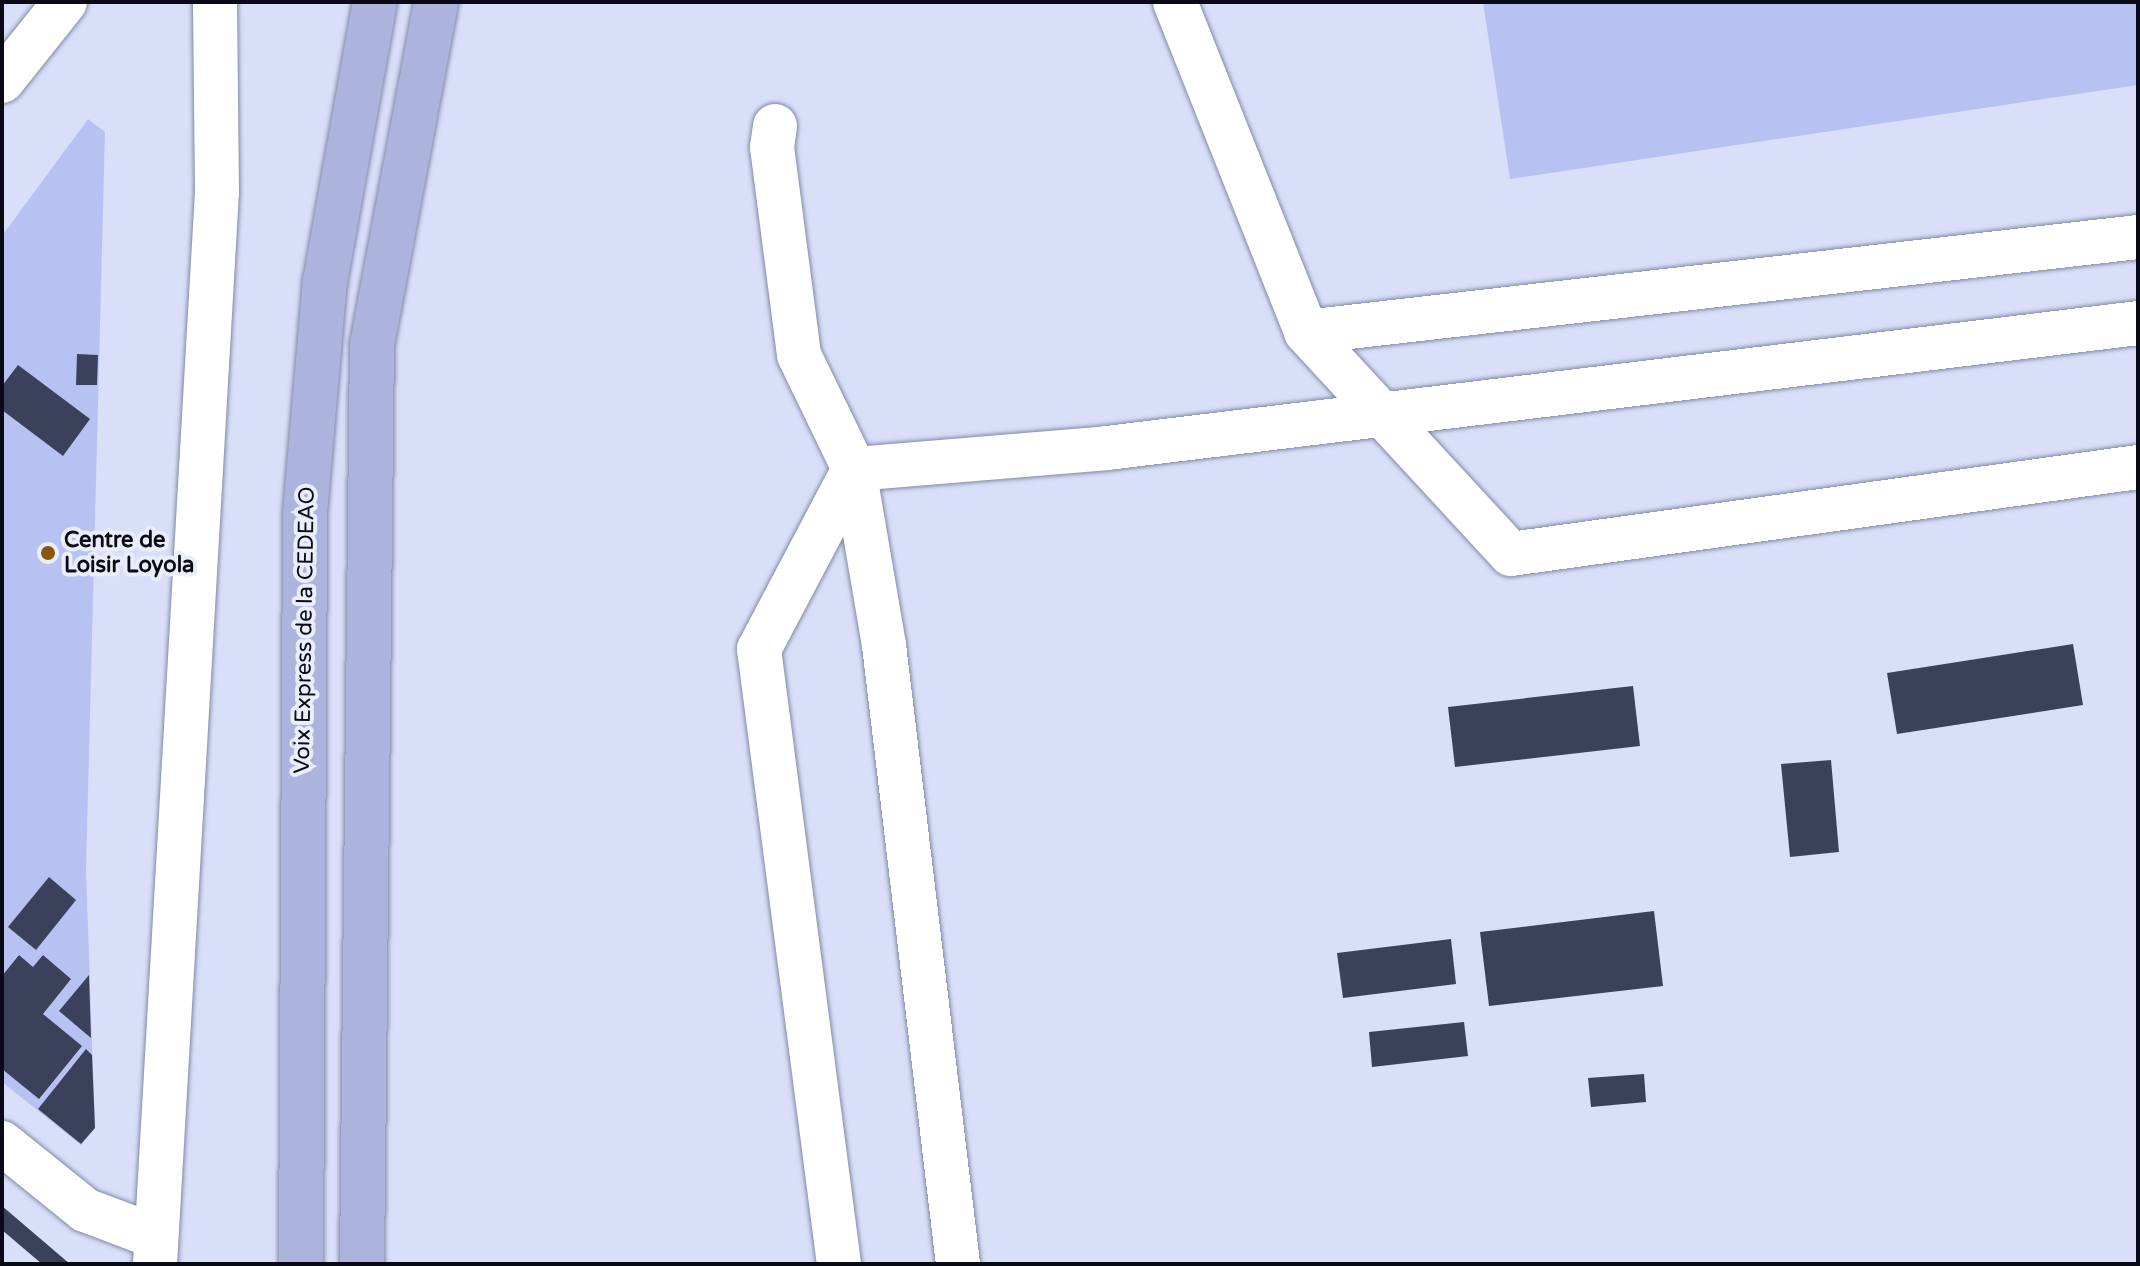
<!DOCTYPE html>
<style>
body{margin:0}
#map{position:relative;width:2140px;height:1266px;overflow:hidden;background:#d9dff9;font-family:"Varela Round",sans-serif}
div>[style]{position:absolute}
.green>*{inset:0;background:#b8c2f2}
.building>*{inset:0;background:#3b415b}
.roads{filter:drop-shadow(0 0 2px #8289a6) drop-shadow(0 0 2px #8289a6)}
.minor>*{height:44px;margin:-22px;padding:0 22px;transform-origin:22px;border-radius:22px;background:#fff}
.major>*{height:44px;margin:-22px;padding:0 22px;transform-origin:22px;border-radius:22px;background:#acb3dd}
.dots>*{width:22px;height:22px;translate:-50% -50%;box-sizing:border-box;border:4px solid #eaedfa;border-radius:50%}
span{translate:-50% -50%;white-space:nowrap;text-align:center;line-height:1.15;-webkit-text-stroke:8px #eaedfa;paint-order:stroke}
.poi-label{font-size:22px;color:#090a15;font-weight:700}
.left{translate:0 -50%;text-align:left}
.street-label{font-size:22px;color:#090a15}
.frame{position:absolute;inset:0;border:4px solid #090a15;pointer-events:none}
</style>
<div id="map">
<div class="green">
<i style="clip-path:polygon(1483px 2px,2138px 2px,2138px 85px,1510px 179px)"></i>
<i style="clip-path:polygon(88px 119px,105px 132px,86px 870px,95px 1128px,81px 1145px,2px 1082px,2px 236px)"></i>
</div>
<div class="building">
<i style="clip-path:polygon(77px 354px,98px 355px,97px 385px,76px 385px)"></i>
<i style="clip-path:polygon(18px 365px,90px 419px,63px 456px,2px 410px,2px 386px)"></i>
<i style="clip-path:polygon(2073px 644px,2083px 705px,1897px 734px,1887px 673px)"></i>
<i style="clip-path:polygon(1633px 686px,1640px 746px,1455px 767px,1448px 707px)"></i>
<i style="clip-path:polygon(1831px 760px,1839px 852px,1790px 857px,1781px 764px)"></i>
<i style="clip-path:polygon(49px 877px,76px 900px,36px 950px,8px 927px)"></i>
<i style="clip-path:polygon(1654px 911px,1663px 986px,1489px 1006px,1480px 932px)"></i>
<i style="clip-path:polygon(1451px 939px,1456px 984px,1343px 998px,1337px 953px)"></i>
<i style="clip-path:polygon(19px 955px,33px 967px,43px 955px,71px 979px,43px 1014px,82px 1046px,39px 1099px,2px 1069px,2px 976px)"></i>
<i style="clip-path:polygon(89px 975px,91px 1038px,59px 1011px)"></i>
<i style="clip-path:polygon(1464px 1022px,1468px 1056px,1372px 1067px,1369px 1032px)"></i>
<i style="clip-path:polygon(86px 1049px,92px 1055px,95px 1128px,81px 1144px,38px 1109px)"></i>
<i style="clip-path:polygon(1644px 1074px,1646px 1102px,1591px 1107px,1588px 1078px)"></i>
<i style="clip-path:polygon(2px 1206px,70px 1264px,42px 1264px,2px 1230px)"></i>
</div>
<div class="roads">
<div class="minor">
<i style="left:1175px;top:2px;width:355px;rotate:68.3deg"></i>
<i style="left:2px;top:81px;width:101px;rotate:-51.4deg"></i>
<i style="left:775px;top:126px;width:21px;rotate:98deg"></i>
<i style="left:772px;top:147px;width:210px;rotate:82.6deg"></i>
<i style="left:799px;top:355px;width:127px;rotate:64.2deg"></i>
<i style="left:854px;top:469px;width:204px;rotate:117.8deg"></i>
<i style="left:759px;top:649px;width:620px;rotate:82.59deg"></i>
<i style="left:2138px;top:237px;width:837px;rotate:173.49deg"></i>
<i style="left:1306px;top:332px;width:302px;rotate:47.3deg"></i>
<i style="left:1511px;top:554px;width:633px;rotate:-7.9deg"></i>
<i style="left:2px;top:1143px;width:107px;rotate:38.9deg"></i>
<i style="left:85px;top:1210px;width:74px;rotate:20.6deg"></i>
<i style="left:155px;top:1264px;width:1073px;rotate:-86.69deg"></i>
<i style="left:217px;top:193px;width:191px;rotate:-90.6deg"></i>
<i style="left:958px;top:1264px;width:623px;rotate:-96.82deg"></i>
<i style="left:884px;top:645px;width:179px;rotate:-99.7deg"></i>
<i style="left:854px;top:469px;width:254px;rotate:-4.7deg"></i>
<i style="left:1107px;top:448px;width:1039px;rotate:-6.91deg"></i>
</div>
<div class="major">
<i style="left:301px;top:1264px;width:751px;rotate:-89.69deg"></i>
<i style="left:305px;top:513px;width:232px;rotate:-85.1deg"></i>
<i style="left:325px;top:282px;width:284px;rotate:-79.9deg"></i>
<i style="left:362px;top:1264px;width:919px;rotate:-89.38deg"></i>
<i style="left:372px;top:345px;width:349px;rotate:-79.4deg"></i>
</div>
</div>
<div class="dots">
<i style="left:48px;top:553px;background:#8d550c"></i>
</div>
<div class="poi-label">
<span class="left" style="left:64px;top:553px">Centre de<br>Loisir Loyola</span>
</div>
<div class="street-label">
<span style="left:305px;top:630px;rotate:-89deg">Voix Express de la CEDEAO</span>
</div>
<div class="frame"></div>
</div>
